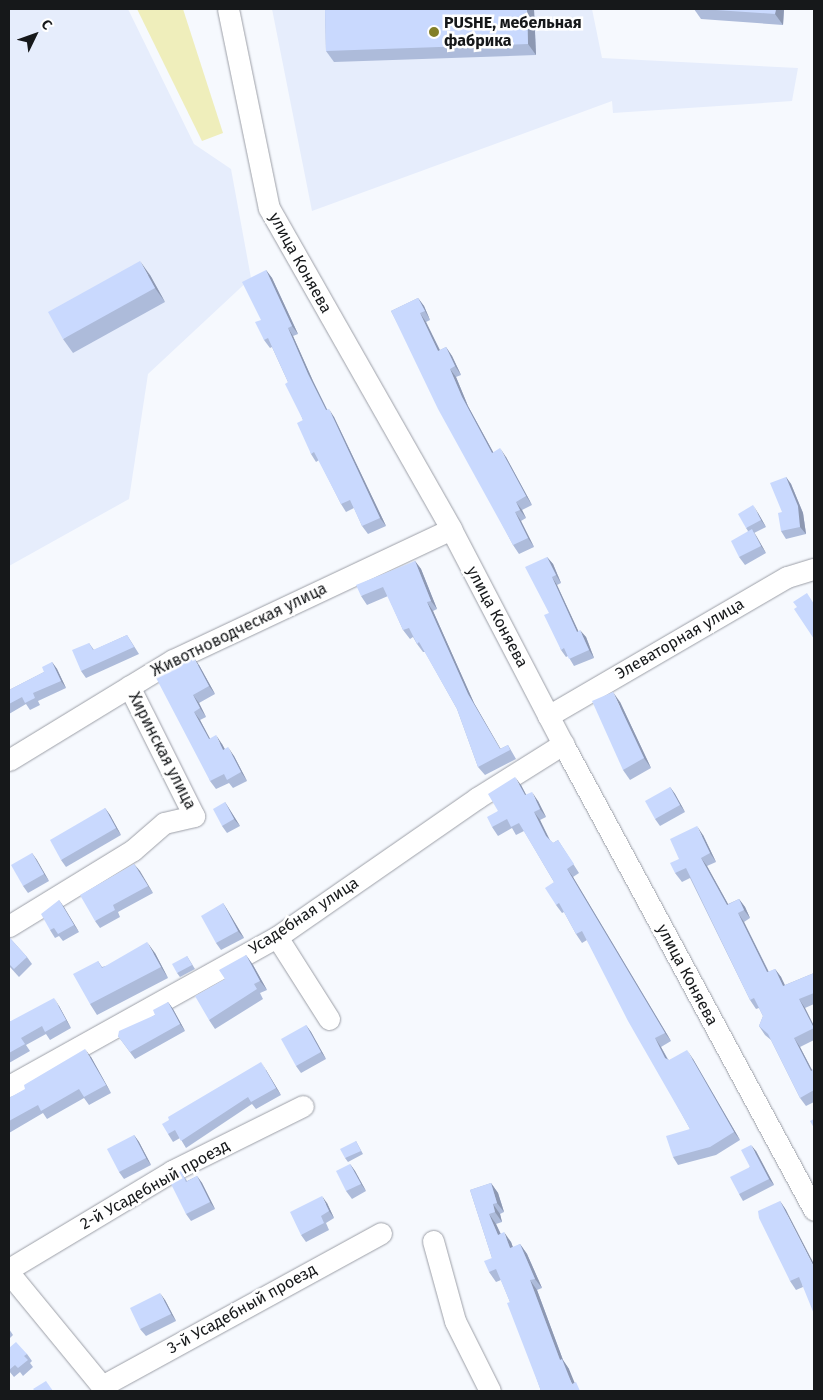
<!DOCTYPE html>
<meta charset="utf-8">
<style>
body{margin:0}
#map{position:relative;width:823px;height:1400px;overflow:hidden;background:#f6f9fe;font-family:"Fira Sans",sans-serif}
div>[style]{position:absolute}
.built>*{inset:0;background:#e6edfc}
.green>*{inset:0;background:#efeebb}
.roads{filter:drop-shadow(0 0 1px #9c9fa7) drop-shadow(0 0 1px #9c9fa7)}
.minor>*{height:21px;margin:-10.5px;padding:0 10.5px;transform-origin:10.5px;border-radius:10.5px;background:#fff}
.wall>*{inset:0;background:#adbbda}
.shaded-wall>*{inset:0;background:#8d98b2}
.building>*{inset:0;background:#c9d9fe}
.dots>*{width:14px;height:14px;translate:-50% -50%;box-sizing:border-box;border:2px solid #fff;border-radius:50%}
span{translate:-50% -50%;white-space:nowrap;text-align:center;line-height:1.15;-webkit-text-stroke:5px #fff;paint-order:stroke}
.poi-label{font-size:16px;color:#16181a;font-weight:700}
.left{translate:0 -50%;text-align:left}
.street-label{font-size:16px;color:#16181a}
.frame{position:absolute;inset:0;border:10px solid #16181a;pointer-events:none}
.north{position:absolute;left:10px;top:10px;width:50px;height:50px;-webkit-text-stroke:4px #fff;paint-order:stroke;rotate:48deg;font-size:14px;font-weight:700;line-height:20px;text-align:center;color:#16181a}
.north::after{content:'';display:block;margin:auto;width:18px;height:22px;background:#16181a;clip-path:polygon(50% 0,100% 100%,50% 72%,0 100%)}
</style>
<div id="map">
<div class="built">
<i style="clip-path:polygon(9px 9px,128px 9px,194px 144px,231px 169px,251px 278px,148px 374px,129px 499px,9px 566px)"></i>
<i style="clip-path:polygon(272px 9px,592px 9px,602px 58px,798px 68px,792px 101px,613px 113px,612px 101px,312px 211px)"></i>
</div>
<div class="green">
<i style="clip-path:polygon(137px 9px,183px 9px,223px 133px,202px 141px)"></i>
</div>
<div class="roads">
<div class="minor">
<i style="left:228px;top:9px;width:203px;rotate:78.4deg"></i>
<i style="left:269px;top:208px;width:369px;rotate:60.4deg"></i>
<i style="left:451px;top:529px;width:242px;rotate:62.5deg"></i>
<i style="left:563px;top:744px;width:529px;rotate:61.69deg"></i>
<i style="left:548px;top:716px;width:276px;rotate:-30.2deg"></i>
<i style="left:787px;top:577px;width:28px;rotate:-17deg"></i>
<i style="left:9px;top:760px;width:192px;rotate:-31.4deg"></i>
<i style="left:173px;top:660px;width:307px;rotate:-25.2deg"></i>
<i style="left:9px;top:926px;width:145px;rotate:-31.5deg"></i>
<i style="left:133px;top:850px;width:41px;rotate:-41.1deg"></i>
<i style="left:164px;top:823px;width:31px;rotate:-13deg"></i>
<i style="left:194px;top:816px;width:145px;rotate:-116.6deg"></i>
<i style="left:277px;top:937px;width:97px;rotate:57.6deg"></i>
<i style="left:9px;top:1086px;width:307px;rotate:-29.1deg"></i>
<i style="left:277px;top:937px;width:244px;rotate:-34.8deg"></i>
<i style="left:477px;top:798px;width:102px;rotate:-32.1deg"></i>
<i style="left:433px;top:1241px;width:83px;rotate:74.6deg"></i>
<i style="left:455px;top:1321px;width:78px;rotate:63.4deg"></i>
<i style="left:9px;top:1269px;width:190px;rotate:-31deg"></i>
<i style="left:172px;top:1171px;width:146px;rotate:-26.4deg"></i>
<i style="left:9px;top:1273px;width:153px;rotate:50.6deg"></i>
<i style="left:102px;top:1386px;width:318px;rotate:-28.7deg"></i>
</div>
</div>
<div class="wall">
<i style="clip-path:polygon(325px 9px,534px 9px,536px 55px,334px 62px,326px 51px)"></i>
<i style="clip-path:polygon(694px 9px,784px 9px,783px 25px,701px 19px)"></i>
<i style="clip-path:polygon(266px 270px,272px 278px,298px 334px,293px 336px,313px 381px,327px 409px,334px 417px,386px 526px,368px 534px,362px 526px,354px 508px,346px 512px,341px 504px,319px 460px,316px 462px,311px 454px,303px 420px,288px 382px,272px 347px,270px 348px,264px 340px,261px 320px)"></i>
<i style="clip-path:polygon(150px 275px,165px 302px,73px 353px,63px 339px)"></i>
<i style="clip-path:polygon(418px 298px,424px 306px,430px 320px,426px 322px,440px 350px,446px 347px,452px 356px,461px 375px,456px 377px,468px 406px,493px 452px,506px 457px,532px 505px,522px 510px,526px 518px,521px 521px,534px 547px,519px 554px,513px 545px,391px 311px)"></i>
<i style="clip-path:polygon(786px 477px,791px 484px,803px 513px,806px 534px,786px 539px,781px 531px)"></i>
<i style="clip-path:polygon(758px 513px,766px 527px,754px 533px,766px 553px,745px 565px,739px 557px,748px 531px,746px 528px)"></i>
<i style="clip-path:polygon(547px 557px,553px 564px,561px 583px,557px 585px,578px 631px,586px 637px,594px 658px,574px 666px,568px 656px,566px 657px,561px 650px,549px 613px)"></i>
<i style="clip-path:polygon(415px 561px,421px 569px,437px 609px,433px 611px,474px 703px,500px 749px,508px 745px,516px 759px,485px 775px,478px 767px,457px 709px,425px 652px,423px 652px,417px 644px,413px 637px,410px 639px,403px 630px,388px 596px,367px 605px,361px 596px)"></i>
<i style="clip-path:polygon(127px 635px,139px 654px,86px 678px,81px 671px,89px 643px,94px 650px)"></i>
<i style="clip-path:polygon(52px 662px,57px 669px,66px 688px,38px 701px,40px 705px,30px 710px,26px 704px,9px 714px,9px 690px,44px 672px)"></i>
<i style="clip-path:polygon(176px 665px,199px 665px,215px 694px,199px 703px,206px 717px,200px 720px,210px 739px,222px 744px,225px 749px,234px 756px,247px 781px,233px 788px,229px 783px,216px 789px,210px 781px)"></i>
<i style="clip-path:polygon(620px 702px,651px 768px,630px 780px,623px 770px)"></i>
<i style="clip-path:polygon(521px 785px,526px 795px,538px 801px,546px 817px,540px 820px,550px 840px,553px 843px,558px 840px,579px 873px,573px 877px,671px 1041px,661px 1047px,668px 1059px,669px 1060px,693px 1059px,740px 1140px,716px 1155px,678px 1165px,673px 1157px,690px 1129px,587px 940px,582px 943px,576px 934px,564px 912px,562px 913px,556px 905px,554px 882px,524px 831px,516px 835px,512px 828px,498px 836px,492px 827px,498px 811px)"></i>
<i style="clip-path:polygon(670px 787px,675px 794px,685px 812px,660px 826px,655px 819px)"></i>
<i style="clip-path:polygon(225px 802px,240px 826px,227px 833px,222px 826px)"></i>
<i style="clip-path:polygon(105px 808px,110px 815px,121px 835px,66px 867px,61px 860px)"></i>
<i style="clip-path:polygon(703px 835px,716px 862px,707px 866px,728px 904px,739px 899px,745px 907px,750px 918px,744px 922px,769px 972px,775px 969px,781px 977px,785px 985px,814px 973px,814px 1004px,805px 1008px,814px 1026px,814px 1040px,800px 1047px,812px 1070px,814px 1069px,814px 1102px,806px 1106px,800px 1098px,771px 1040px,765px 1035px,759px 1026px,763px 1016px,759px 1008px,756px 1009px,750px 1000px,690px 878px,682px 882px,675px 873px,679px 859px)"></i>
<i style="clip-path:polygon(32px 853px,49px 881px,28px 893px,23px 886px)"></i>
<i style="clip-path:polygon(134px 864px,153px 893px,118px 912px,120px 917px,100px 928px,95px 921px)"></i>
<i style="clip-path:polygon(59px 900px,79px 932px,63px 941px,59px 936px,55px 938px,50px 930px)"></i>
<i style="clip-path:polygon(223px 903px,228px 911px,244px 938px,221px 950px,216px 943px)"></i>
<i style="clip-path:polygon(9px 937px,27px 957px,32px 964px,19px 977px,9px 966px)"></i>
<i style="clip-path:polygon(155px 953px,168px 978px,97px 1015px,90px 1004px,98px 961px,102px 967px)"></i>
<i style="clip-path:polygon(246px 955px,253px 965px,267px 990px,260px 993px,263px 999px,215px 1029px,209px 1020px,225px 979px)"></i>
<i style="clip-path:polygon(187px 956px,195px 969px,180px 977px,177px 973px)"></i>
<i style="clip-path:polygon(168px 1002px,173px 1009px,185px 1031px,135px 1059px,118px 1036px,155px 1015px)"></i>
<i style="clip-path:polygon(59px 1006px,71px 1028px,50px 1040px,46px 1034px,26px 1045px,30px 1051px,9px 1063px,9px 1022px)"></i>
<i style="clip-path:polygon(306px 1025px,311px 1032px,326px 1059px,301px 1073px,296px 1066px)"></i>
<i style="clip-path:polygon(91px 1057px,111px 1093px,89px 1105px,84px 1098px,47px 1119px,43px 1113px,9px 1133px,9px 1098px)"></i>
<i style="clip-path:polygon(266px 1070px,281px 1095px,256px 1109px,252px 1104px,186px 1148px,180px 1138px,173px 1142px,168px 1134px,169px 1120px)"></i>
<i style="clip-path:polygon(134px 1135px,139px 1142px,151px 1165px,124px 1179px,119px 1172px)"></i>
<i style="clip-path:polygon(356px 1141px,363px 1154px,348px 1162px,345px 1158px)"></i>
<i style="clip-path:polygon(756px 1151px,774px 1185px,743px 1201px,739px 1194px)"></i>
<i style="clip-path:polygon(350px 1164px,355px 1171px,366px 1191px,352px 1199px,346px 1191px)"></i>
<i style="clip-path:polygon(181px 1171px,187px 1181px,197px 1176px,202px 1183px,215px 1209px,191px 1221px,186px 1214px)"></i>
<i style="clip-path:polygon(491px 1183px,498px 1193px,504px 1212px,500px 1214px,502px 1222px,496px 1224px,501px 1234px,511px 1242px,513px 1248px,520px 1244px,527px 1254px,542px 1288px,537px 1290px,563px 1360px,569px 1369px,541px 1391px,510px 1302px,501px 1280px,496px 1282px,489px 1272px,492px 1258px,470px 1190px)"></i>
<i style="clip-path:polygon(780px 1201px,786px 1210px,803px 1287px,796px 1290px,790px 1281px)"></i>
<i style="clip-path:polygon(327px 1203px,334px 1218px,326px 1223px,329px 1230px,306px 1242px,301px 1235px)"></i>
<i style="clip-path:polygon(165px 1300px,176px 1321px,146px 1336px,140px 1329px)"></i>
<i style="clip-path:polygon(9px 1329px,13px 1335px,9px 1339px)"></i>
<i style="clip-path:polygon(9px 1348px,27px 1354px,32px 1361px,30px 1363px,33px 1367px,23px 1376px,20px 1372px,14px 1377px,9px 1371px)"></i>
</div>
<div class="shaded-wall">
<i style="clip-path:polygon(527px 9px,534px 9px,536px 55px,528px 44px)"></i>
<i style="clip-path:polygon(776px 9px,784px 9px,783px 25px,775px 14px)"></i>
<i style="clip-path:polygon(140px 261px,150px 275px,165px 302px,155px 288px)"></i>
<i style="clip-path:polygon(266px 270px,272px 278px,298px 334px,292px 326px)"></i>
<i style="clip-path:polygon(418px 298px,424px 306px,430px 320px,425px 311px)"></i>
<i style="clip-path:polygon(420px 313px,426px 322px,444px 359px,438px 351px)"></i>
<i style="clip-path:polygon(288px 328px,293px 336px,313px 381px,331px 418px,326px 410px,308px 374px)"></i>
<i style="clip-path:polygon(446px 347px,452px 356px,461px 375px,455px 366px)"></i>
<i style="clip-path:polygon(450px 369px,456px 377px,468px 406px,498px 461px,492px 453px,462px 397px)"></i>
<i style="clip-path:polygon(329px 409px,334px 417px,386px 526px,380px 518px)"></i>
<i style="clip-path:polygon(500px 448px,506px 457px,532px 505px,526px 496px)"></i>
<i style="clip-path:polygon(786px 477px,791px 484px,803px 513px,806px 534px,800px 527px)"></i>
<i style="clip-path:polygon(516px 502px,522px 510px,526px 518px,520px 510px)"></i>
<i style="clip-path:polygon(753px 505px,758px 513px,766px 527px,761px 520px)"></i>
<i style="clip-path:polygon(515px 512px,521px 521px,534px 547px,528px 538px)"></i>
<i style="clip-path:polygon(752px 529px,757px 537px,766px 553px,761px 546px)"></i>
<i style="clip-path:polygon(547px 557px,553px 564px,561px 583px,556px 575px)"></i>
<i style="clip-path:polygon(415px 561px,421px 569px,437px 609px,431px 601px)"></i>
<i style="clip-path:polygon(552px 577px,557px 585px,582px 639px,577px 632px)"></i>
<i style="clip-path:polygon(427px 602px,433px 611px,474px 703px,503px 753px,500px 749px,468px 694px)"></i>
<i style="clip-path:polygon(580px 630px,586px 637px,594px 658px,589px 650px)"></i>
<i style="clip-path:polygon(193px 656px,199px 665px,215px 694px,209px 686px)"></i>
<i style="clip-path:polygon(52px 662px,57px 669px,66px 688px,61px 681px)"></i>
<i style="clip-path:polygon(613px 692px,620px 702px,651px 768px,644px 758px)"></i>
<i style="clip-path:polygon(193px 695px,199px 703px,206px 717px,200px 708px)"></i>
<i style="clip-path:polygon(194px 712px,200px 720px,215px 748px,209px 739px)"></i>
<i style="clip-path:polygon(216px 735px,222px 744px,229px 758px,223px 750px)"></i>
<i style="clip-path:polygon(228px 747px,234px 756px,247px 781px,241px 772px)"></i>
<i style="clip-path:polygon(515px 777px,521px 785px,531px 804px,525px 795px)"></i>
<i style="clip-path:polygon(670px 787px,675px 794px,685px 812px,680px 805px)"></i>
<i style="clip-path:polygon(532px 792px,538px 801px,546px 817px,540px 809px)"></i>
<i style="clip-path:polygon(225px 802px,240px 826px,234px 819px)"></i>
<i style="clip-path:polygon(105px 808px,110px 815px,121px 835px,116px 828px)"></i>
<i style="clip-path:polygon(534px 812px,540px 820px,552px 845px,546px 836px)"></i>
<i style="clip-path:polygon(697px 826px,703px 835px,716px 862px,710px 853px)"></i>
<i style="clip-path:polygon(32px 853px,37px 860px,49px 881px,44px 874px)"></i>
<i style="clip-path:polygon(701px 858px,707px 866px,733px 913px,727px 905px)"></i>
<i style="clip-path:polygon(134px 864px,140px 871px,153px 893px,148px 886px)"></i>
<i style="clip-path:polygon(567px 869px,573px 877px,671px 1041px,665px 1033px)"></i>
<i style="clip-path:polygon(739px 899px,745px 907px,750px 918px,744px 910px)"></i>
<i style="clip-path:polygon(59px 900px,64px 907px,79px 932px,74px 925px)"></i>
<i style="clip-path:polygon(223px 903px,228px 911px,244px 938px,238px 931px)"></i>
<i style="clip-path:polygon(738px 913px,744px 922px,773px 981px,767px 972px)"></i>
<i style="clip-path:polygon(147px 942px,155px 953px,168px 978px,161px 967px)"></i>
<i style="clip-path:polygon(246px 955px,253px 965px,267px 990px,260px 981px)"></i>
<i style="clip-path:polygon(775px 969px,781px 977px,789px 995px,783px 986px)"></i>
<i style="clip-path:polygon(54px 998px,59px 1006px,71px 1028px,66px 1020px)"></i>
<i style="clip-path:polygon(799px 999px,805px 1008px,814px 1026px,814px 1029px)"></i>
<i style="clip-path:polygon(168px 1002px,173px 1009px,185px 1031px,180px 1024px)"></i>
<i style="clip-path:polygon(306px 1025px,311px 1032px,326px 1059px,321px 1052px)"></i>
<i style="clip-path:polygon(655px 1038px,661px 1047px,671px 1066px,665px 1058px)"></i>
<i style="clip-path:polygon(794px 1038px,800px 1047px,814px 1074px,811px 1071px)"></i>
<i style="clip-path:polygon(85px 1049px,91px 1057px,111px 1093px,106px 1085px)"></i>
<i style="clip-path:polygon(687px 1050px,693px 1059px,740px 1140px,734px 1132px)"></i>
<i style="clip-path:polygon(261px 1062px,266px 1070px,281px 1095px,276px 1088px)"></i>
<i style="clip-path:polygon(134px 1135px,139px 1142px,151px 1165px,146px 1158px)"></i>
<i style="clip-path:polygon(751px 1145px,756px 1151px,774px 1185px,769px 1179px)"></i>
<i style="clip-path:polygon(350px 1164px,355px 1171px,366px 1191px,361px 1184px)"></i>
<i style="clip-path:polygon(197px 1176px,202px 1183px,215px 1209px,210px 1202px)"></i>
<i style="clip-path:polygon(491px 1183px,498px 1193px,504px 1212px,497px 1203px)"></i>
<i style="clip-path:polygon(322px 1196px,327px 1203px,334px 1218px,329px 1211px)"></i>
<i style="clip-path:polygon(780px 1201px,786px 1210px,814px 1264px,814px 1267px)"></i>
<i style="clip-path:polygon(493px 1204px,500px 1214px,502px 1222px,495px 1212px)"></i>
<i style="clip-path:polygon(489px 1214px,496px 1224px,505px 1244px,498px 1235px)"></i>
<i style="clip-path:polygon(504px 1232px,511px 1242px,517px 1258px,510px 1248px)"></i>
<i style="clip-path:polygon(520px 1244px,527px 1254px,542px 1288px,535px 1279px)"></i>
<i style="clip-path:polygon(530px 1280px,537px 1290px,563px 1360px,569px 1369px,578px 1391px,572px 1384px,560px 1360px)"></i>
<i style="clip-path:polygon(160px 1293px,165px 1300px,176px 1321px,171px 1314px)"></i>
</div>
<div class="building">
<i style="clip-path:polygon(325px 9px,527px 9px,528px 44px,326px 51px)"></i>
<i style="clip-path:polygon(701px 9px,776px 9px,775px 14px)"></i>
<i style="clip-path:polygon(140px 261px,155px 288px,63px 339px,48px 312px)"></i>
<i style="clip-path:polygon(266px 270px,292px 326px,288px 328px,308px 374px,326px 410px,329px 409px,380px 518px,362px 526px,350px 500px,341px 504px,314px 452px,311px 454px,297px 423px,303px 420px,285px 384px,288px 382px,268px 338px,264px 340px,255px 322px,261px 320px,242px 282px)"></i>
<i style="clip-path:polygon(418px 298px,425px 311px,420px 313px,438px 351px,446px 347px,455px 366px,450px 369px,462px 397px,492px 453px,500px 448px,526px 496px,516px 502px,520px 510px,515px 512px,528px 538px,513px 545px,438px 409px,391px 311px)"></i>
<i style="clip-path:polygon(786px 477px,798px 506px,800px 527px,781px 531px,778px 513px,782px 512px,770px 483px)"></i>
<i style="clip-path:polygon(753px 505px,761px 520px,746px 528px,738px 514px)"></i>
<i style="clip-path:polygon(752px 529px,761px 546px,739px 557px,731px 541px)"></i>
<i style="clip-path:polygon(547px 557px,556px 575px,552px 577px,577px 632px,580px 630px,589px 650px,569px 659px,564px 648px,561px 650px,544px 615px,549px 613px,525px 567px)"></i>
<i style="clip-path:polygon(415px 561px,431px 601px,427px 602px,468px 694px,500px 749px,508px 745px,510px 750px,478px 767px,457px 709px,419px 642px,417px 644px,409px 628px,403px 630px,383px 587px,361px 596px,356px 585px)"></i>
<i style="clip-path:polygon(807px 593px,814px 604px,814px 639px,794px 609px,797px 607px,793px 602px)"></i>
<i style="clip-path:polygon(127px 635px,134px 647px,81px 671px,72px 650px,89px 643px,93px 650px)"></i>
<i style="clip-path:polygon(193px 656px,209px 686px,193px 695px,200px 708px,194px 712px,209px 739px,216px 735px,223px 750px,228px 747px,241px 772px,227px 780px,224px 774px,210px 781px,154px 674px,174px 662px,176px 666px)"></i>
<i style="clip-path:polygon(52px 662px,61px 681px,33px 693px,35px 698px,25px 703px,22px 697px,9px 704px,9px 690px,44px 672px,42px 667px)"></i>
<i style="clip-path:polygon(613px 692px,644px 758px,623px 770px,592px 701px)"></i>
<i style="clip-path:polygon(515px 777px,525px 795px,532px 792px,540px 809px,534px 812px,546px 836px,553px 843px,558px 840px,574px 864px,567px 869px,665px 1033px,655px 1038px,665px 1058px,669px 1060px,687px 1050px,734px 1132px,710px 1147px,673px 1157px,666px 1136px,690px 1129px,628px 1021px,582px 931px,576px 934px,559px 903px,556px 905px,545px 888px,554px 882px,519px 823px,511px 827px,507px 819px,492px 827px,487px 817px,498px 811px,488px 794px)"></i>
<i style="clip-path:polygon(670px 787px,680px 805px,655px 819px,645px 801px)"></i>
<i style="clip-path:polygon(225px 802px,234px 819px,222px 826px,213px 809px)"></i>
<i style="clip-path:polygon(105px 808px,116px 828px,61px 860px,50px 840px)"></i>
<i style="clip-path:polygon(697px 826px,710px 853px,701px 858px,727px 905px,739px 899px,744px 910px,738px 913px,767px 972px,775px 969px,783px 986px,814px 973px,814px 993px,799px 999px,814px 1028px,794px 1038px,811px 1071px,814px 1069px,814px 1090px,800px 1098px,768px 1034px,759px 1026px,763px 1016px,754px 998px,750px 1000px,686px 868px,675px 873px,670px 863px,679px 859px,670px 839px)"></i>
<i style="clip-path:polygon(32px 853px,44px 874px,23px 886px,11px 865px)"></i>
<i style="clip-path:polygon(134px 864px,148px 886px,113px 905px,115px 910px,95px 921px,80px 895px)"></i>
<i style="clip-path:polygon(59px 900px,74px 925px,58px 934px,54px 928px,50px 930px,41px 914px)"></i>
<i style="clip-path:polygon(223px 903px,238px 931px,216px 943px,201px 916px)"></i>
<i style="clip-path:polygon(9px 937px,27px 957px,14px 969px,9px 964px)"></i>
<i style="clip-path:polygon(147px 942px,161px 967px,90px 1004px,73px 974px,98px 961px,102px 968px)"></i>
<i style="clip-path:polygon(246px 955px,260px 981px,254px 984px,257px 989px,209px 1020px,195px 996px,225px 979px,219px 970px)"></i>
<i style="clip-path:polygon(187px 956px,192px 965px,177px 973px,172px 964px)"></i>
<i style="clip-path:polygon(54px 998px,66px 1020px,45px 1032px,42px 1026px,21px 1038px,25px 1044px,9px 1053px,9px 1022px)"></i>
<i style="clip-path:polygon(168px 1002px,180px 1024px,130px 1052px,118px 1036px,119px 1031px,155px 1015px,153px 1010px)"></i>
<i style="clip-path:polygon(306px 1025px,321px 1052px,296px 1066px,281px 1039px)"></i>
<i style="clip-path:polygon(85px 1049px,106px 1085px,84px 1097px,79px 1089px,41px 1111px,38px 1105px,9px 1121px,9px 1098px,25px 1089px,24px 1085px)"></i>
<i style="clip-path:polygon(261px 1062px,276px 1088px,251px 1102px,248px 1097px,181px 1141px,175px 1130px,168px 1134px,162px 1124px,169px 1120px,168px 1117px)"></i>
<i style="clip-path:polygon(814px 1119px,814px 1128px,810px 1121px)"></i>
<i style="clip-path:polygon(134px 1135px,146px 1158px,119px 1172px,107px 1149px)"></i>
<i style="clip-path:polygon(356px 1141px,361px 1151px,345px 1158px,340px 1149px)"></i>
<i style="clip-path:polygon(751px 1145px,769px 1179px,739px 1194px,730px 1177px,750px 1167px,741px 1150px)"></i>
<i style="clip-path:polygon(350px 1164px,361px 1184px,346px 1191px,336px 1171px)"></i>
<i style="clip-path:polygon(181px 1171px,186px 1182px,197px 1176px,210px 1202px,186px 1214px,168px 1178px)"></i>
<i style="clip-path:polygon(491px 1183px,497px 1203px,493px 1204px,495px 1212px,489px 1214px,498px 1235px,504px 1232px,510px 1248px,520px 1244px,535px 1279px,530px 1280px,560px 1360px,562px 1359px,572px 1384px,576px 1382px,580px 1391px,541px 1391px,507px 1303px,510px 1302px,496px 1269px,489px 1272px,484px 1261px,492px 1258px,470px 1190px)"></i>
<i style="clip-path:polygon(322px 1196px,329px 1211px,321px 1216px,324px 1223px,301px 1235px,290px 1212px)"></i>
<i style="clip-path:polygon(780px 1201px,814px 1267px,814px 1314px,799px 1277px,790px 1281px,759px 1218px,758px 1211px)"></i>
<i style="clip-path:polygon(160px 1293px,171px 1314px,140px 1329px,130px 1308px)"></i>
<i style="clip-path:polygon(16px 1342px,27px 1354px,24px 1356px,28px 1360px,18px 1368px,15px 1365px,9px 1370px,9px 1348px)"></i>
<i style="clip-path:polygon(46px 1381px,53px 1391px,35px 1391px,33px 1389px)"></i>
</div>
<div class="dots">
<i style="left:434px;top:32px;background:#837f27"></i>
</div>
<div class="poi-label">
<span class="left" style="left:444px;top:32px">PUSHE, мебельная<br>фабрика</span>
</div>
<div class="street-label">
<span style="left:300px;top:263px;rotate:61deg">улица Коняева</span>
<span style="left:497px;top:617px;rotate:62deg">улица Коняева</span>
<span style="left:239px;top:630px;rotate:-26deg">Животноводческая улица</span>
<span style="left:680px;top:639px;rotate:-30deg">Элеваторная улица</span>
<span style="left:162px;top:751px;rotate:63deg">Хиринская улица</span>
<span style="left:304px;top:916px;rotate:-33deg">Усадебная улица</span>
<span style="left:687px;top:975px;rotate:62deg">улица Коняева</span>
<span style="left:155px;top:1185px;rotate:-29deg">2-й Усадебный проезд</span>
<span style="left:242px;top:1309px;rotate:-29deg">3-й Усадебный проезд</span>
</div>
<div class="frame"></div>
<div class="north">С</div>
</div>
